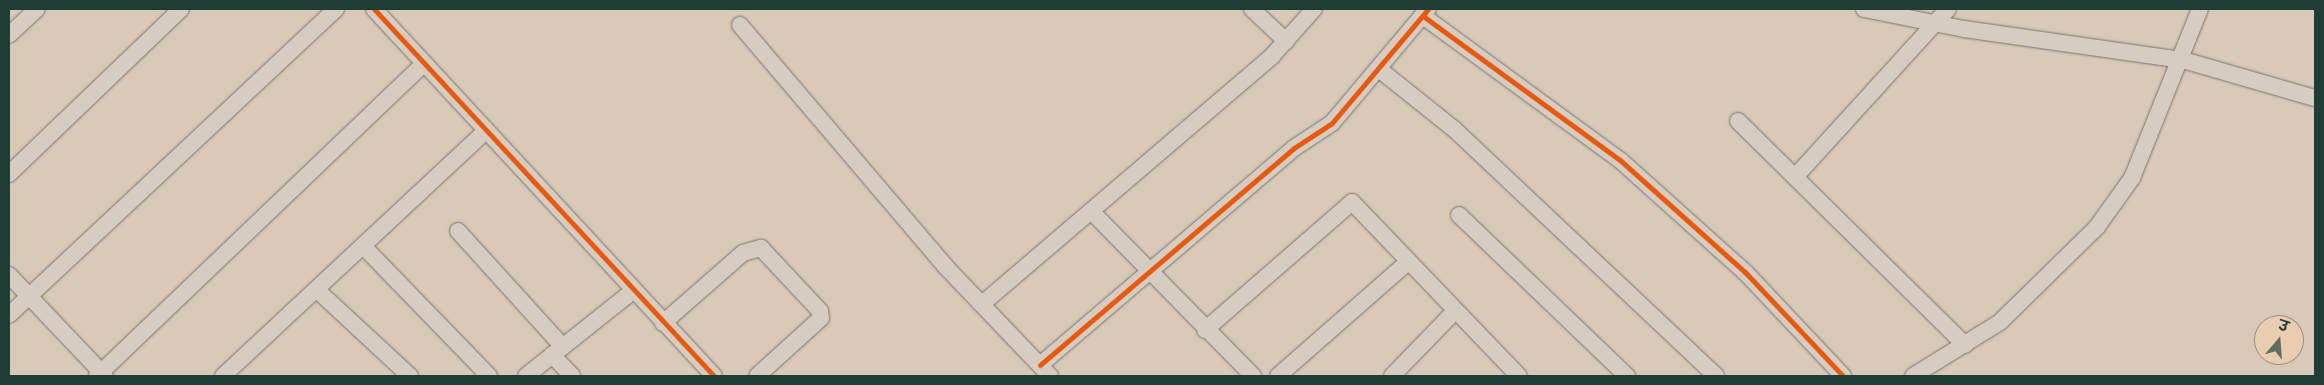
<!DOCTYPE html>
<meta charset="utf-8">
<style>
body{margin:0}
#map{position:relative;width:2324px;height:385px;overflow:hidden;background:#d8c9b8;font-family:"Balsamiq Sans","Playpen Sans Deva",sans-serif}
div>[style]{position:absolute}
.roads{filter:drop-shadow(0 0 1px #78766d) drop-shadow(0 0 1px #78766d)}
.minor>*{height:16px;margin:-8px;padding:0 8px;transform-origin:8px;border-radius:8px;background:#d6ccc1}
.cycleway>*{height:5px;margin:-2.5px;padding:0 2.5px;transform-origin:2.5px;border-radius:2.5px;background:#e8590c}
span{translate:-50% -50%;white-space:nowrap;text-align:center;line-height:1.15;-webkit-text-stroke:4px #e9cdb0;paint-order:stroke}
.frame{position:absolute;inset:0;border:10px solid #1f3d34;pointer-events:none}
.north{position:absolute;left:2254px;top:315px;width:50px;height:50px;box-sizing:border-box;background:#e9cdb0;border:1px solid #98937e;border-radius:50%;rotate:18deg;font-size:14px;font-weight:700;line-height:20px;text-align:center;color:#1f3d34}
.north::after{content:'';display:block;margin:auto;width:18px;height:22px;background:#606e62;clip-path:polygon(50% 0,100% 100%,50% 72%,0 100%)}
</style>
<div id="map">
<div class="roads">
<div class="minor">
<i style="left:374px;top:9px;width:500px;rotate:47.19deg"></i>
<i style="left:1252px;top:9px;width:47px;rotate:43.3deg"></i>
<i style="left:1864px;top:9px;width:102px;rotate:11.3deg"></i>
<i style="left:1964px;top:29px;width:221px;rotate:8.1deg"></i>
<i style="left:2183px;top:60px;width:137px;rotate:16.1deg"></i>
<i style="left:1423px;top:16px;width:244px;rotate:36.2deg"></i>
<i style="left:1620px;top:160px;width:168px;rotate:41.9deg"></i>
<i style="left:1745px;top:272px;width:143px;rotate:46.7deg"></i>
<i style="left:740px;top:25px;width:316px;rotate:49.6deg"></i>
<i style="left:945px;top:266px;width:152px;rotate:46.3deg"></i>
<i style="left:9px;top:35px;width:38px;rotate:-43deg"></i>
<i style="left:1380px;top:70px;width:95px;rotate:38.6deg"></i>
<i style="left:1454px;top:129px;width:360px;rotate:43.3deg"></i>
<i style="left:1738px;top:121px;width:319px;rotate:44.6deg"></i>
<i style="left:9px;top:174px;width:238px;rotate:-43.8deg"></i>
<i style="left:1795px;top:177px;width:227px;rotate:-47.7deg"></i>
<i style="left:1092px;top:212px;width:230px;rotate:45.5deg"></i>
<i style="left:1459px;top:215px;width:233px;rotate:43.8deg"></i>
<i style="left:458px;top:231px;width:156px;rotate:47.8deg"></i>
<i style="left:364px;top:247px;width:180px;rotate:45.9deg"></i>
<i style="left:9px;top:275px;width:139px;rotate:46.5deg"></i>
<i style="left:317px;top:290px;width:127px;rotate:42.8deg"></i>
<i style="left:982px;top:304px;width:382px;rotate:-40.5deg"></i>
<i style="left:1272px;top:56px;width:63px;rotate:-48.2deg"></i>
<i style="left:9px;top:315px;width:448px;rotate:-43.1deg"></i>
<i style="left:663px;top:323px;width:106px;rotate:-41.2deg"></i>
<i style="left:743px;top:253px;width:19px;rotate:-16deg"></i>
<i style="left:761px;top:248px;width:86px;rotate:46.9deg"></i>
<i style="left:820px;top:311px;width:7px;rotate:82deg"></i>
<i style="left:821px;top:318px;width:86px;rotate:137.8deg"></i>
<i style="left:1205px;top:330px;width:195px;rotate:-41deg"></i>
<i style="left:1352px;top:202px;width:241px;rotate:46.2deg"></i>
<i style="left:552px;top:355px;width:29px;rotate:46deg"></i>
<i style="left:1040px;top:365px;width:334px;rotate:-40.5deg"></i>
<i style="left:1294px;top:148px;width:45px;rotate:-33.3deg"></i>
<i style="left:1332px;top:123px;width:149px;rotate:-49.9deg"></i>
<i style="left:97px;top:376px;width:452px;rotate:-43.7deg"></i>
<i style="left:223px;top:376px;width:359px;rotate:-43deg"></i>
<i style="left:526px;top:376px;width:137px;rotate:-38.5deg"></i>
<i style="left:1278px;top:376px;width:174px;rotate:-41.3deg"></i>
<i style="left:1392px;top:376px;width:89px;rotate:-45.9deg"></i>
<i style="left:1913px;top:376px;width:102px;rotate:-31.8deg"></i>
<i style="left:2000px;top:322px;width:136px;rotate:-44.4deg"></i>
<i style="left:2097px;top:227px;width:60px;rotate:-54.5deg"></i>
<i style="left:2132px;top:178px;width:182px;rotate:-68.1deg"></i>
</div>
</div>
<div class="cycleway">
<i style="left:374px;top:9px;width:500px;rotate:47.19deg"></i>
<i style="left:1423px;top:16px;width:244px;rotate:36.2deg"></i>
<i style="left:1620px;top:160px;width:168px;rotate:41.9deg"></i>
<i style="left:1745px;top:272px;width:143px;rotate:46.7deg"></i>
<i style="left:1040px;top:365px;width:334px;rotate:-40.5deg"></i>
<i style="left:1294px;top:148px;width:45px;rotate:-33.3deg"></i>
<i style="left:1332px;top:123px;width:149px;rotate:-49.9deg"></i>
</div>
<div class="frame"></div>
<div class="north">उ</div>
</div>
